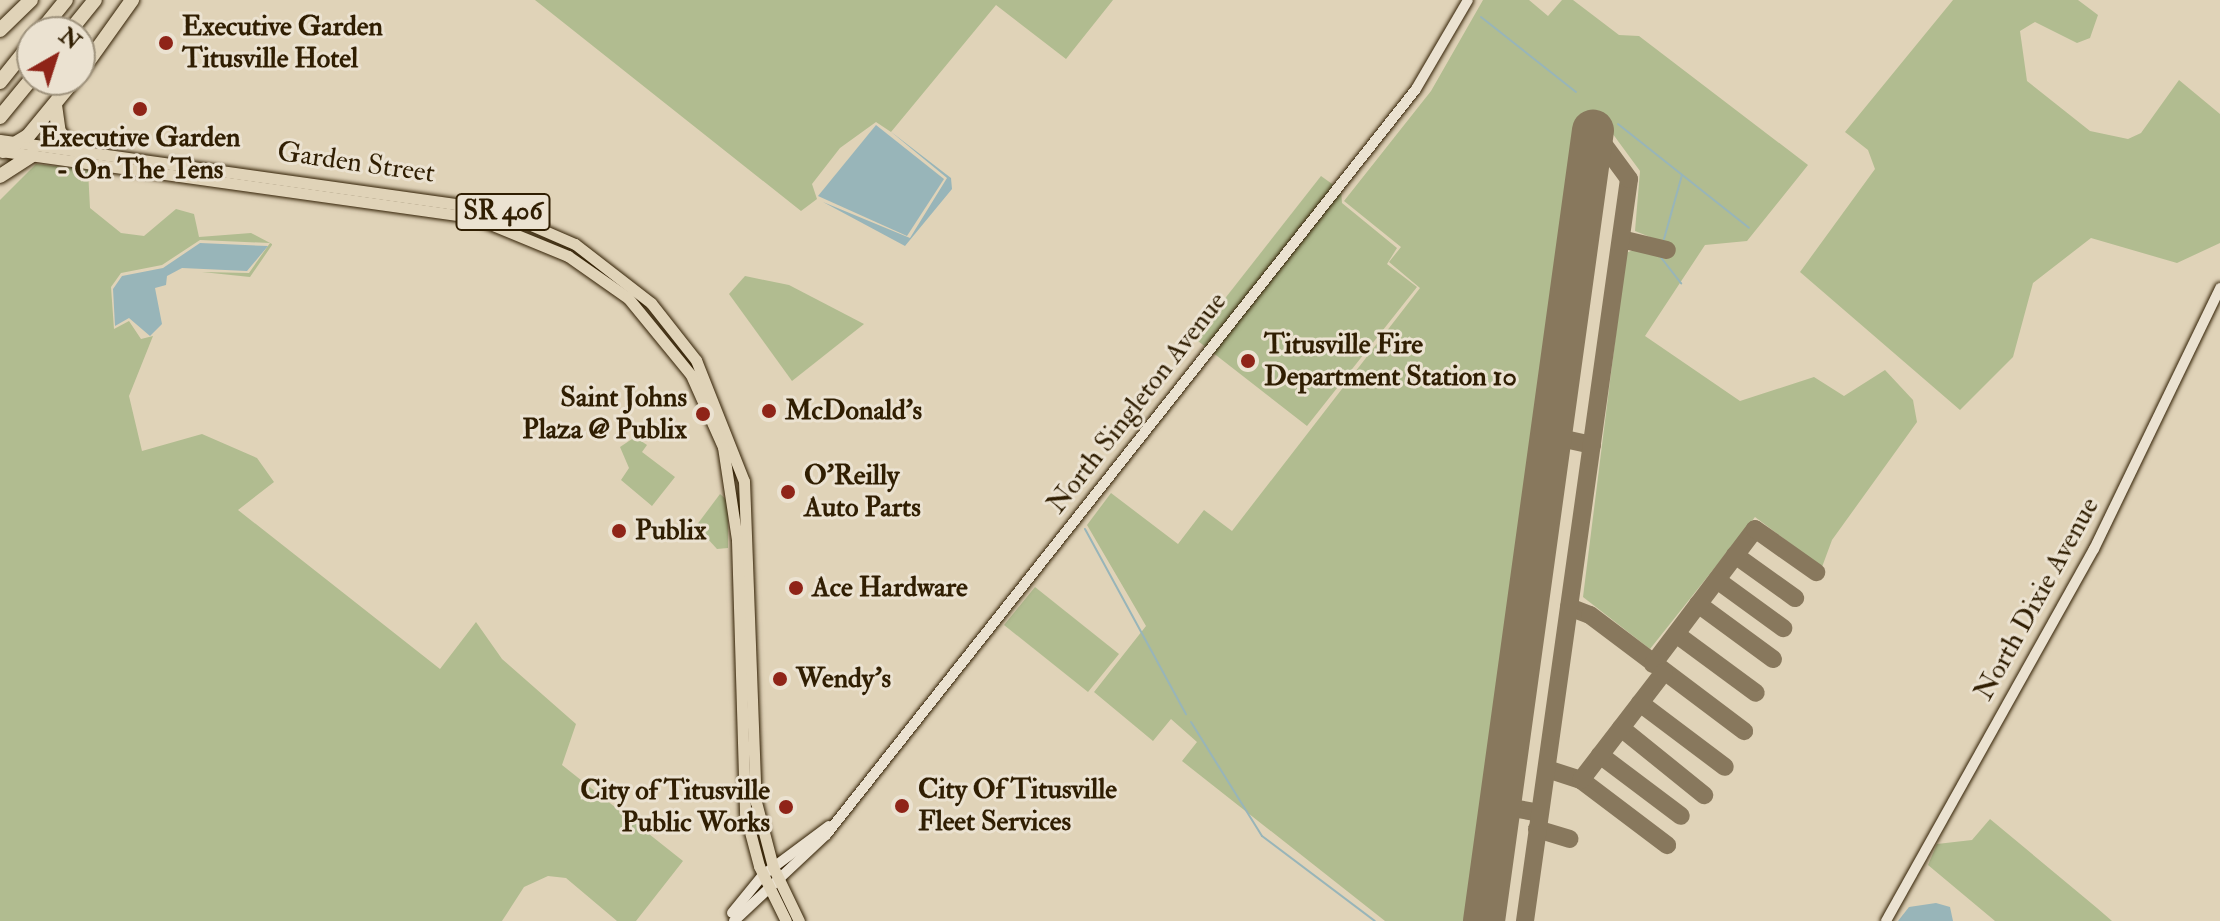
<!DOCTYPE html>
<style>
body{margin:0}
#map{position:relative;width:2220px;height:921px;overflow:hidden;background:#e0d3b8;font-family:"IM FELL Double Pica",serif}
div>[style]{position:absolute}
.green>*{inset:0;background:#b1bc90}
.water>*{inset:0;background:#98b5b9}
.stream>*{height:2px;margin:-1px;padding:0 1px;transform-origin:1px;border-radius:1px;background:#98b5b9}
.taxiway>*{height:18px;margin:-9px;padding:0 9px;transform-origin:9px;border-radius:9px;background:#88785d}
.runway>*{height:42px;margin:-21px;padding:0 21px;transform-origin:21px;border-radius:21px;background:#88785d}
.roads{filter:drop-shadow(0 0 2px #301e02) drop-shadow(0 0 2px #301e02)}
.secondary>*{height:10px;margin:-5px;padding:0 5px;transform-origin:5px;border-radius:5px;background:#ebe2d1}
.primary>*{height:11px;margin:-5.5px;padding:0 5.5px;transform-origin:5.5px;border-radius:5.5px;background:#e0d3b8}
.highway>*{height:14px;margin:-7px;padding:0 7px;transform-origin:7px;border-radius:7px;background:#e0d3b8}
.dots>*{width:22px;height:22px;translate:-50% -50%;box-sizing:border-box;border:4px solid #ebe2d1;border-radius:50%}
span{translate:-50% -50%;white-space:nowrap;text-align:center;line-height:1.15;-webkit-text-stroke:6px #ebe2d1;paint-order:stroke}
.shield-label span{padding:2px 6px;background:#ebe2d1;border:2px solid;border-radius:6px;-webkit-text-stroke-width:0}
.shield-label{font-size:26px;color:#301e02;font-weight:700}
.poi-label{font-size:28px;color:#301e02;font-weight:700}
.left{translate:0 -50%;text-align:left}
.right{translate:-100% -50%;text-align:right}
.street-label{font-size:28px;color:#301e02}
.north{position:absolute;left:16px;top:16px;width:80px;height:80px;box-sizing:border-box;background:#ebe2d1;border:2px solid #a0947e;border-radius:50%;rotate:39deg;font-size:22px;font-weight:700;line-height:32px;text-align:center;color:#301e02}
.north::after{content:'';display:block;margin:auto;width:28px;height:36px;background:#8f2418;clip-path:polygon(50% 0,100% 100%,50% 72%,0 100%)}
</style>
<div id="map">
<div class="green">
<i style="clip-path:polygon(535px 0,1113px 0,1066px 59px,996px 5px,891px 132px,876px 122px,840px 148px,812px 184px,817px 199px,801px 211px)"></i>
<i style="clip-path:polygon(1483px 0,1529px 0,1548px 16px,1562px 0,1573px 0,1619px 35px,1639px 36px,1808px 165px,1747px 241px,1705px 245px,1645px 336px,1740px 401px,1814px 377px,1844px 396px,1885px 370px,1913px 400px,1917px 422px,1832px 540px,1822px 567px,1755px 517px,1650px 649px,1583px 597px,1626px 253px,1640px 247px,1667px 256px,1670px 245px,1635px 231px,1640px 171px,1607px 126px,1576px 119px,1469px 921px,1385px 921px,1182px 761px,1197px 742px,1171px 719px,1153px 741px,1094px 692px,1146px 626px,1087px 525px,1111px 493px,1178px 544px,1204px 510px,1232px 531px,1420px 288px,1389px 262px,1401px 247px,1344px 201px,1431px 91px)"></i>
<i style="clip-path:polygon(1953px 0,2078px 0,2098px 15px,2090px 38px,2077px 43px,2035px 22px,2020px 31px,2027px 81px,2090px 131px,2128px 139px,2141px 133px,2179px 80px,2220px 114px,2220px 243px,2177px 263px,2091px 238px,2033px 283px,2013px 357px,1960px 410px,1800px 272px,1875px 169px,1868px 150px,1845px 132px)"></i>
<i style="clip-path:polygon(36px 164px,88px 170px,90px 208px,121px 233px,144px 236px,176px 209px,194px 214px,199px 237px,251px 233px,272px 244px,272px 245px,250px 277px,202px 272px,249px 273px,270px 243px,200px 240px,162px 265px,121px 273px,111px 287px,114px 329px,129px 321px,141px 339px,153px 336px,129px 396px,142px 451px,202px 434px,257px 458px,274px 482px,238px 510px,440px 669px,476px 622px,502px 659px,576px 724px,562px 765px,683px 861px,636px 921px,617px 921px,566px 878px,548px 876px,524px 887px,502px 921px,0 921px,0 200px)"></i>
<i style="clip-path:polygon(1321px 176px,1335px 186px,1207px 348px,1194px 338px)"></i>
<i style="clip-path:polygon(1341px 190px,1342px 203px,1397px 248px,1387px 264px,1417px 287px,1307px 426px,1212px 352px)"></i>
<i style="clip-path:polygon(745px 276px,789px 285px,864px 324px,792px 381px,729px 294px)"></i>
<i style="clip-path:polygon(635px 437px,647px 445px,642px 452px,675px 477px,652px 506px,621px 480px,629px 468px,620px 447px)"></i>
<i style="clip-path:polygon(720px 494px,728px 501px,728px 548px,717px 549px,696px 526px)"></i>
<i style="clip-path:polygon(1035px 587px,1119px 654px,1088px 692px,1004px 625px)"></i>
<i style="clip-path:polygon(1990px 819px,2097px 908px,2112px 921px,1995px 921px,1928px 865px,1937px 844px,1972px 840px)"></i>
</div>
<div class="water">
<i style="clip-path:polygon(876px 125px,944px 179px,907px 236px,818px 196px)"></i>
<i style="clip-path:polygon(890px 131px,951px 178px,952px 189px,905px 246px,823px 202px,910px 238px,947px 178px)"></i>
<i style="clip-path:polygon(200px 243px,268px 246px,247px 271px,182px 268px,167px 276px,166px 285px,155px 288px,162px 324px,150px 336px,129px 318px,115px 326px,113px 289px,122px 276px,163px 268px)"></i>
<i style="clip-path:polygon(1936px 903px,1950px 907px,1953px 921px,1898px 921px,1909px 907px)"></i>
</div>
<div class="stream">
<i style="left:1481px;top:17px;width:121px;rotate:38.3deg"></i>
<i style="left:1618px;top:124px;width:167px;rotate:38.4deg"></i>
<i style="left:1664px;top:239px;width:66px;rotate:-74.3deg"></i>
<i style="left:1659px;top:255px;width:36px;rotate:52deg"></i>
<i style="left:1085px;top:529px;width:211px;rotate:61.4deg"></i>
<i style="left:1191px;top:722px;width:134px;rotate:58.1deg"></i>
<i style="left:1262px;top:836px;width:141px;rotate:37deg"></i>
</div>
<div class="taxiway">
<i style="left:1621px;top:239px;width:47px;rotate:13.4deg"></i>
<i style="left:1551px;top:436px;width:42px;rotate:12.4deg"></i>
<i style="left:1735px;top:555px;width:74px;rotate:35.6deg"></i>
<i style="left:1717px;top:580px;width:82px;rotate:36deg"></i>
<i style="left:1698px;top:604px;width:93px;rotate:36.3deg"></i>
<i style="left:1569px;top:607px;width:22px;rotate:21deg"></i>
<i style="left:1590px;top:615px;width:193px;rotate:37deg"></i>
<i style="left:1676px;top:634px;width:99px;rotate:36.4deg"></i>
<i style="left:1653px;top:664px;width:169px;rotate:-52.9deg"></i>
<i style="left:1755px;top:529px;width:75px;rotate:35.2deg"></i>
<i style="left:1640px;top:703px;width:106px;rotate:37deg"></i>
<i style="left:1621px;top:728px;width:107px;rotate:38.9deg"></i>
<i style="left:1600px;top:755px;width:101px;rotate:37deg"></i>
<i style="left:1547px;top:769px;width:36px;rotate:18deg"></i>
<i style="left:1581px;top:780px;width:108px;rotate:37.1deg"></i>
<i style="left:1581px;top:780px;width:136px;rotate:-52.5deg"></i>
<i style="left:1501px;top:806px;width:39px;rotate:10deg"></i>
<i style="left:1537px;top:829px;width:34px;rotate:17deg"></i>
<i style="left:1525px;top:921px;width:749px;rotate:-82.02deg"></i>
<i style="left:1629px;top:179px;width:61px;rotate:-126.3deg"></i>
</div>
<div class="runway">
<i style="left:1484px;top:921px;width:798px;rotate:-82.15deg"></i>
</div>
<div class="roads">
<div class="secondary">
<i style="left:732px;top:913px;width:49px;rotate:-50.8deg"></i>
<i style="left:763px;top:875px;width:82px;rotate:-36.6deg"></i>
<i style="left:734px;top:921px;width:126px;rotate:-43.1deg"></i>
<i style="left:826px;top:835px;width:951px;rotate:-51.66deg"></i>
<i style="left:1416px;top:89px;width:103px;rotate:-59.7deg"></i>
<i style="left:1886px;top:921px;width:426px;rotate:-60.8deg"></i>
<i style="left:2094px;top:549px;width:290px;rotate:-64.2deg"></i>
</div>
<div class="primary">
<i style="left:0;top:140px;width:499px;rotate:8deg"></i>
<i style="left:494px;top:209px;width:88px;rotate:23.4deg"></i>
<i style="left:575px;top:244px;width:96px;rotate:37.8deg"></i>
<i style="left:651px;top:303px;width:73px;rotate:51.7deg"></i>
<i style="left:696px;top:360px;width:130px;rotate:68.4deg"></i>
<i style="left:744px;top:481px;width:321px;rotate:87.9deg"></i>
<i style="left:756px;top:802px;width:67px;rotate:75.3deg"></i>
<i style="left:773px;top:867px;width:60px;rotate:64.3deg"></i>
<i style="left:1px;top:151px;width:477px;rotate:8deg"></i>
<i style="left:473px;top:217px;width:103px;rotate:22.3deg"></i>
<i style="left:568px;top:256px;width:73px;rotate:35deg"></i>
<i style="left:628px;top:298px;width:99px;rotate:50.7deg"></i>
<i style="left:691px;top:375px;width:79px;rotate:66deg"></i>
<i style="left:723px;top:447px;width:94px;rotate:81.4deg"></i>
<i style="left:737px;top:540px;width:273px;rotate:88.3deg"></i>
<i style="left:745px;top:813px;width:55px;rotate:75.2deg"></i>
<i style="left:759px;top:866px;width:61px;rotate:63.9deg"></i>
</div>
<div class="highway">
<i style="left:0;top:30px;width:43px;rotate:-44.1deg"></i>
<i style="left:40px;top:32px;width:41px;rotate:-50.9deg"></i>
<i style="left:69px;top:32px;width:41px;rotate:-50.9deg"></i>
<i style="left:80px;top:73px;width:90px;rotate:-54.5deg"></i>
<i style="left:0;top:82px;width:51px;rotate:-51.3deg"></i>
<i style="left:55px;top:105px;width:27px;rotate:82deg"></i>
<i style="left:59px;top:132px;width:25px;rotate:47deg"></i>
<i style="left:0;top:117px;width:50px;rotate:-50.6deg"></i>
<i style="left:3px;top:151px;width:29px;rotate:-31deg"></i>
<i style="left:28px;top:136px;width:72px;rotate:-50.6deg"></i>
<i style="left:0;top:176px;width:38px;rotate:-33deg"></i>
</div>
</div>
<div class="dots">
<i style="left:166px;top:43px;background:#8f2418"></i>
<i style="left:140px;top:109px;background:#8f2418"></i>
<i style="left:1248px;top:361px;background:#8f2418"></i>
<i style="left:769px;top:411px;background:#8f2418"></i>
<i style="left:703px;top:414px;background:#8f2418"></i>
<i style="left:788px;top:492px;background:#8f2418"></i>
<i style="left:619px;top:531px;background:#8f2418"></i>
<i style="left:796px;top:588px;background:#8f2418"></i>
<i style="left:780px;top:679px;background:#8f2418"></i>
<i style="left:902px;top:806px;background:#8f2418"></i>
<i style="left:786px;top:807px;background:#8f2418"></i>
</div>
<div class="shield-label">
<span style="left:503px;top:212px">SR 406</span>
</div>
<div class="poi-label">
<span class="left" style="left:182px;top:43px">Executive Garden<br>Titusville Hotel</span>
<span style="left:140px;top:154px">Executive Garden<br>- On The Tens</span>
<span class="left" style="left:1264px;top:361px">Titusville Fire<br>Department Station 10</span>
<span class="right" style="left:687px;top:414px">Saint Johns<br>Plaza @ Publix</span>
<span class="left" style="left:785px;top:411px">McDonald's</span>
<span class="left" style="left:804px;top:492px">O'Reilly<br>Auto Parts</span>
<span class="left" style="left:635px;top:531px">Publix</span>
<span class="left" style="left:812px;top:588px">Ace Hardware</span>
<span class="left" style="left:796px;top:679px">Wendy's</span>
<span class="left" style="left:918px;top:806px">City Of Titusville<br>Fleet Services</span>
<span class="right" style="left:770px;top:807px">City of Titusville<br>Public Works</span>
</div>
<div class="street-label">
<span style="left:356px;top:163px;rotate:8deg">Garden Street</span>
<span style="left:1137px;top:403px;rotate:-52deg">North Singleton Avenue</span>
<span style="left:2037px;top:599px;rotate:-61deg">North Dixie Avenue</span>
</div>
<div class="north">N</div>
</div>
